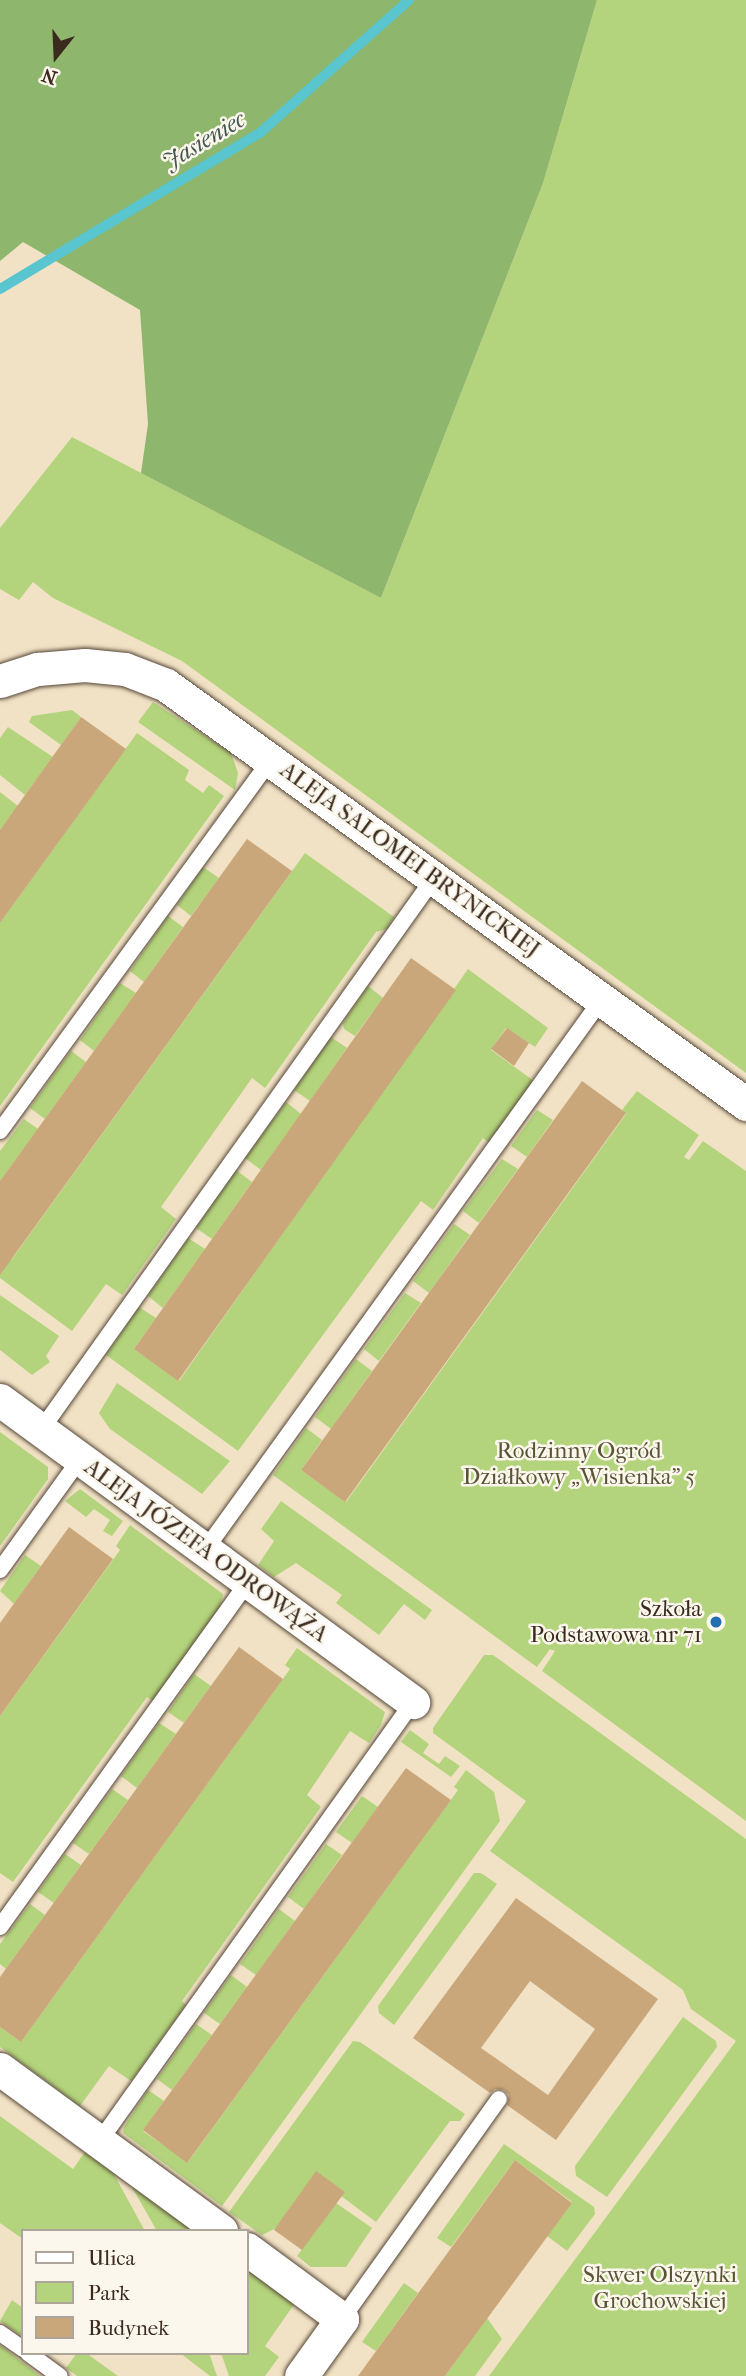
<!DOCTYPE html>
<meta charset="utf-8">
<style>
body{margin:0}
#map{position:relative;width:746px;height:2376px;overflow:hidden;background:#f1e2c5;font-family:"IM FELL French Canon",serif}
div>[style]{position:absolute}
.green>*{inset:0;background:#b3d47c}
.forest>*{inset:0;background:#8eb66c}
.stream>*{height:10px;margin:-5px;padding:0 5px;transform-origin:5px;border-radius:5px;background:#58c5cf}
.building>*{inset:0;background:#caa77a}
.roads{filter:drop-shadow(0 0 2px #564637) drop-shadow(0 0 2px #564637)}
.lane>*{height:16px;margin:-8px;padding:0 8px;transform-origin:8px;border-radius:8px;background:#fff}
.street>*{height:33px;margin:-16.5px;padding:0 16.5px;transform-origin:16.5px;border-radius:16.5px;background:#fff}
.dots>*{width:19px;height:19px;translate:-50% -50%;box-sizing:border-box;border:4px solid #fbf7ec;border-radius:50%}
span{translate:-50% -50%;white-space:nowrap;text-align:center;line-height:1.15;-webkit-text-stroke:5px #fbf7ec;paint-order:stroke}
.street-label{font-size:23px;color:#3b2a1e}
.park-label{font-size:23px;color:#595436}
.poi-label{font-size:23px;color:#3b2a1e}
.right{translate:-100% -50%;text-align:right}
.water-label{font-size:24px;color:#445853;font-style:italic}
.legend{position:absolute;left:21px;top:2229px;width:228px;height:126px;box-sizing:border-box;background:#fbf7ec;border:2px solid #aea59a;margin:0;padding:9px 12px;list-style:none;font-size:21px;color:#3b2a1e}
.legend li{display:flex;align-items:center;gap:14px;height:35px}
.legend b{width:35px;border:2px solid #aea59a}
.north{position:absolute;left:21px;top:21px;width:70px;height:70px;-webkit-text-stroke:5px #fbf7ec;paint-order:stroke;rotate:198deg;font-size:19px;font-weight:700;line-height:28px;text-align:center;color:#3b2a1e}
.north::after{content:'';display:block;margin:auto;width:24px;height:32px;background:#3b2a1e;clip-path:polygon(50% 0,100% 100%,50% 72%,0 100%)}
</style>
<div id="map">
<div class="green">
<i style="clip-path:polygon(597px 0,746px 0,746px 1073px,182px 661px,53px 598px,33px 582px,19px 600px,0 589px,0 528px,72px 437px,381px 598px,543px 183px)"></i>
<i style="clip-path:polygon(153px 702px,231px 753px,238px 773px,235px 790px,138px 722px)"></i>
<i style="clip-path:polygon(72px 710px,81px 717px,61px 745px,29px 722px,32px 716px)"></i>
<i style="clip-path:polygon(8px 727px,53px 757px,25px 795px,0 775px,0 738px)"></i>
<i style="clip-path:polygon(137px 733px,189px 770px,185px 780px,203px 793px,209px 785px,224px 796px,0 1106px,0 923px)"></i>
<i style="clip-path:polygon(0 792px,18px 806px,0 830px)"></i>
<i style="clip-path:polygon(305px 853px,394px 917px,387px 929px,376px 932px,265px 1088px,252px 1078px,161px 1207px,176px 1219px,122px 1295px,106px 1284px,72px 1331px,0 1278px,0 1251px,12px 1259px)"></i>
<i style="clip-path:polygon(203px 867px,219px 878px,191px 916px,177px 905px)"></i>
<i style="clip-path:polygon(168px 916px,183px 927px,144px 982px,130px 971px)"></i>
<i style="clip-path:polygon(468px 969px,548px 1028px,535px 1047px,506px 1028px,491px 1050px,534px 1081px,490px 1143px,483px 1138px,433px 1210px,421px 1201px,238px 1451px,106px 1355px,139px 1307px,156px 1318px,134px 1349px,179px 1381px)"></i>
<i style="clip-path:polygon(120px 983px,136px 993px,94px 1051px,80px 1040px)"></i>
<i style="clip-path:polygon(368px 986px,383px 998px,355px 1036px,344px 1029px,343px 1023px)"></i>
<i style="clip-path:polygon(331px 1037px,347px 1048px,310px 1101px,294px 1090px)"></i>
<i style="clip-path:polygon(71px 1051px,86px 1062px,45px 1119px,30px 1108px)"></i>
<i style="clip-path:polygon(637px 1091px,699px 1135px,684px 1157px,689px 1160px,703px 1141px,746px 1171px,746px 1821px,542px 1671px,555px 1651px,550px 1649px,537px 1667px,273px 1475px,306px 1428px,322px 1440px,301px 1470px,346px 1502px,626px 1114px,622px 1110px)"></i>
<i style="clip-path:polygon(286px 1102px,301px 1114px,261px 1170px,245px 1158px)"></i>
<i style="clip-path:polygon(537px 1110px,553px 1120px,527px 1157px,511px 1146px)"></i>
<i style="clip-path:polygon(24px 1119px,38px 1129px,0 1181px,0 1151px)"></i>
<i style="clip-path:polygon(502px 1159px,518px 1169px,479px 1223px,463px 1211px)"></i>
<i style="clip-path:polygon(236px 1170px,252px 1182px,212px 1239px,196px 1228px)"></i>
<i style="clip-path:polygon(454px 1224px,470px 1235px,429px 1293px,413px 1281px)"></i>
<i style="clip-path:polygon(188px 1238px,205px 1249px,163px 1308px,148px 1296px)"></i>
<i style="clip-path:polygon(405px 1293px,421px 1303px,379px 1361px,364px 1349px)"></i>
<i style="clip-path:polygon(0 1295px,59px 1336px,46px 1356px,50px 1362px,32px 1375px,0 1350px)"></i>
<i style="clip-path:polygon(356px 1359px,372px 1371px,331px 1429px,315px 1417px)"></i>
<i style="clip-path:polygon(117px 1383px,230px 1461px,202px 1494px,110px 1429px,99px 1413px)"></i>
<i style="clip-path:polygon(0 1432px,48px 1467px,48px 1479px,0 1546px)"></i>
<i style="clip-path:polygon(80px 1489px,123px 1521px,112px 1536px,103px 1531px,110px 1520px,94px 1509px,86px 1517px,65px 1501px)"></i>
<i style="clip-path:polygon(281px 1501px,432px 1610px,425px 1620px,404px 1604px,379px 1635px,336px 1603px,342px 1595px,296px 1563px,274px 1577px,258px 1565px,274px 1541px,261px 1529px)"></i>
<i style="clip-path:polygon(130px 1525px,223px 1594px,220px 1607px,153px 1701px,147px 1697px,13px 1882px,0 1873px,0 1716px,120px 1550px,116px 1546px)"></i>
<i style="clip-path:polygon(25px 1555px,41px 1566px,14px 1604px,0 1591px)"></i>
<i style="clip-path:polygon(297px 1648px,385px 1712px,381px 1725px,369px 1743px,350px 1731px,307px 1795px,321px 1807px,182px 2001px,186px 2005px,131px 2081px,109px 2066px,80px 2106px,0 2047px,0 2027px,21px 2042px,290px 1669px,285px 1665px)"></i>
<i style="clip-path:polygon(484px 1655px,493px 1655px,746px 1839px,746px 2376px,489px 2376px,736px 2041px,691px 2009px,683px 1990px,490px 1851px,526px 1801px,433px 1733px,433px 1728px)"></i>
<i style="clip-path:polygon(194px 1674px,211px 1686px,184px 1723px,168px 1712px)"></i>
<i style="clip-path:polygon(159px 1723px,176px 1734px,137px 1788px,121px 1776px)"></i>
<i style="clip-path:polygon(410px 1730px,429px 1744px,423px 1753px,439px 1764px,445px 1756px,460px 1766px,451px 1777px,401px 1742px)"></i>
<i style="clip-path:polygon(466px 1770px,494px 1792px,500px 1821px,222px 2206px,123px 2133px,124px 2127px,148px 2090px,164px 2101px,143px 2131px,188px 2162px,458px 1790px,454px 1787px)"></i>
<i style="clip-path:polygon(112px 1789px,128px 1800px,89px 1854px,73px 1843px)"></i>
<i style="clip-path:polygon(362px 1796px,378px 1807px,352px 1843px,336px 1832px)"></i>
<i style="clip-path:polygon(326px 1844px,342px 1855px,304px 1909px,288px 1897px)"></i>
<i style="clip-path:polygon(65px 1854px,81px 1865px,54px 1903px,38px 1892px)"></i>
<i style="clip-path:polygon(474px 1873px,481px 1873px,497px 1884px,394px 2025px,379px 2013px,378px 2006px)"></i>
<i style="clip-path:polygon(30px 1904px,45px 1915px,6px 1969px,0 1964px,0 1944px)"></i>
<i style="clip-path:polygon(279px 1909px,295px 1921px,256px 1975px,240px 1964px)"></i>
<i style="clip-path:polygon(231px 1975px,247px 1987px,220px 2024px,204px 2013px)"></i>
<i style="clip-path:polygon(683px 2017px,716px 2041px,717px 2047px,607px 2197px,576px 2176px,575px 2166px)"></i>
<i style="clip-path:polygon(196px 2024px,212px 2035px,172px 2090px,157px 2079px)"></i>
<i style="clip-path:polygon(353px 2041px,360px 2042px,465px 2114px,460px 2121px,450px 2121px,376px 2222px,341px 2196px,262px 2235px,229px 2212px)"></i>
<i style="clip-path:polygon(0 2116px,73px 2169px,89px 2146px,105px 2158px,145px 2231px,23px 2231px,23px 2239px,0 2223px)"></i>
<i style="clip-path:polygon(504px 2144px,594px 2207px,595px 2214px,567px 2251px,547px 2236px,572px 2202px,515px 2160px,451px 2247px,437px 2238px)"></i>
<i style="clip-path:polygon(121px 2168px,208px 2231px,157px 2231px)"></i>
<i style="clip-path:polygon(336px 2203px,372px 2228px,346px 2267px,311px 2267px,297px 2256px)"></i>
<i style="clip-path:polygon(247px 2258px,300px 2296px,265px 2346px,279px 2357px,265px 2376px,229px 2376px,221px 2353px,247px 2353px)"></i>
<i style="clip-path:polygon(404px 2283px,418px 2293px,376px 2351px,362px 2342px)"></i>
<i style="clip-path:polygon(12px 2300px,23px 2308px,23px 2337px,0 2321px)"></i>
<i style="clip-path:polygon(487px 2318px,502px 2339px,475px 2376px,445px 2376px)"></i>
<i style="clip-path:polygon(0 2345px,40px 2376px,0 2376px)"></i>
<i style="clip-path:polygon(77px 2353px,86px 2353px,118px 2376px,77px 2376px,66px 2368px)"></i>
<i style="clip-path:polygon(180px 2353px,209px 2353px,217px 2376px,210px 2376px)"></i>
</div>
<div class="forest">
<i style="clip-path:polygon(0 0,597px 0,543px 183px,381px 598px,141px 473px,148px 424px,140px 310px,23px 242px,0 261px)"></i>
</div>
<div class="stream">
<i style="left:0;top:289px;width:305px;rotate:-31deg"></i>
<i style="left:261px;top:132px;width:198px;rotate:-41.7deg"></i>
</div>
<div class="building">
<i style="clip-path:polygon(81px 717px,126px 749px,0 923px,0 830px)"></i>
<i style="clip-path:polygon(247px 839px,292px 871px,0 1275px,0 1181px)"></i>
<i style="clip-path:polygon(411px 958px,456px 990px,178px 1381px,134px 1349px)"></i>
<i style="clip-path:polygon(507px 1028px,529px 1043px,514px 1066px,491px 1049px)"></i>
<i style="clip-path:polygon(582px 1081px,626px 1113px,345px 1502px,301px 1470px)"></i>
<i style="clip-path:polygon(69px 1527px,113px 1559px,0 1716px,0 1623px)"></i>
<i style="clip-path:polygon(239px 1647px,283px 1679px,21px 2042px,0 2027px,0 1977px)"></i>
<i style="clip-path:polygon(406px 1768px,451px 1800px,187px 2163px,143px 2130px)"></i>
<i style="clip-path:polygon(evenodd,516px 1898px,658px 1999px,556px 2140px,507px 2105px,509px 2095px,504px 2090px,495px 2089px,490px 2093px,413px 2038px,516px 1898px,530px 1981px,595px 2029px,548px 2095px,481px 2048px,530px 1981px)"></i>
<i style="clip-path:polygon(515px 2160px,572px 2203px,445px 2376px,358px 2376px)"></i>
<i style="clip-path:polygon(316px 2171px,345px 2192px,302px 2250px,274px 2230px)"></i>
</div>
<div class="roads">
<div class="lane">
<i style="left:0;top:1131px;width:459px;rotate:-53.9deg"></i>
<i style="left:41px;top:1430px;width:678px;rotate:-54.55deg"></i>
<i style="left:205px;top:1550px;width:679px;rotate:-54.23deg"></i>
<i style="left:0;top:1570px;width:137px;rotate:-54.2deg"></i>
<i style="left:0;top:1927px;width:425px;rotate:-54.3deg"></i>
<i style="left:99px;top:2142px;width:541px;rotate:-54.49deg"></i>
<i style="left:342px;top:2319px;width:270px;rotate:-54.5deg"></i>
<i style="left:0;top:2333px;width:28px;rotate:35deg"></i>
<i style="left:28px;top:2353px;width:39px;rotate:36deg"></i>
</div>
<div class="street">
<i style="left:0;top:681px;width:40px;rotate:-18deg"></i>
<i style="left:38px;top:669px;width:47px;rotate:-4.9deg"></i>
<i style="left:85px;top:665px;width:40px;rotate:5.7deg"></i>
<i style="left:125px;top:669px;width:44px;rotate:21.3deg"></i>
<i style="left:166px;top:685px;width:716px;rotate:35.84deg"></i>
<i style="left:0;top:1400px;width:512px;rotate:36.18deg"></i>
<i style="left:0;top:2069px;width:274px;rotate:36.2deg"></i>
<i style="left:247px;top:2249px;width:118px;rotate:36.4deg"></i>
<i style="left:342px;top:2319px;width:70px;rotate:125.7deg"></i>
</div>
</div>
<div class="dots">
<i style="left:716px;top:1622px;background:#1f6fb2"></i>
</div>
<div class="street-label">
<span style="left:410px;top:860px;rotate:36deg">ALEJA SALOMEI BRYNICKIEJ</span>
<span style="left:206px;top:1551px;rotate:36deg">ALEJA JÓZEFA ODROWĄŻA</span>
</div>
<div class="park-label">
<span style="left:579px;top:1464px">Rodzinny Ogród<br>Działkowy „Wisienka” 5</span>
<span style="left:660px;top:2288px">Skwer Olszynki<br>Grochowskiej</span>
</div>
<div class="poi-label">
<span class="right" style="left:702px;top:1622px">Szkoła<br>Podstawowa nr 71</span>
</div>
<div class="water-label">
<span style="left:204px;top:141px;rotate:-31deg">Jasieniec</span>
</div>
<ul class="legend">
<li><b style="height:9px;background:#fff"></b>Ulica</li>
<li><b style="height:19px;background:#b3d47c"></b>Park</li>
<li><b style="height:19px;background:#caa77a"></b>Budynek</li>
</ul>
<div class="north">N</div>
</div>
